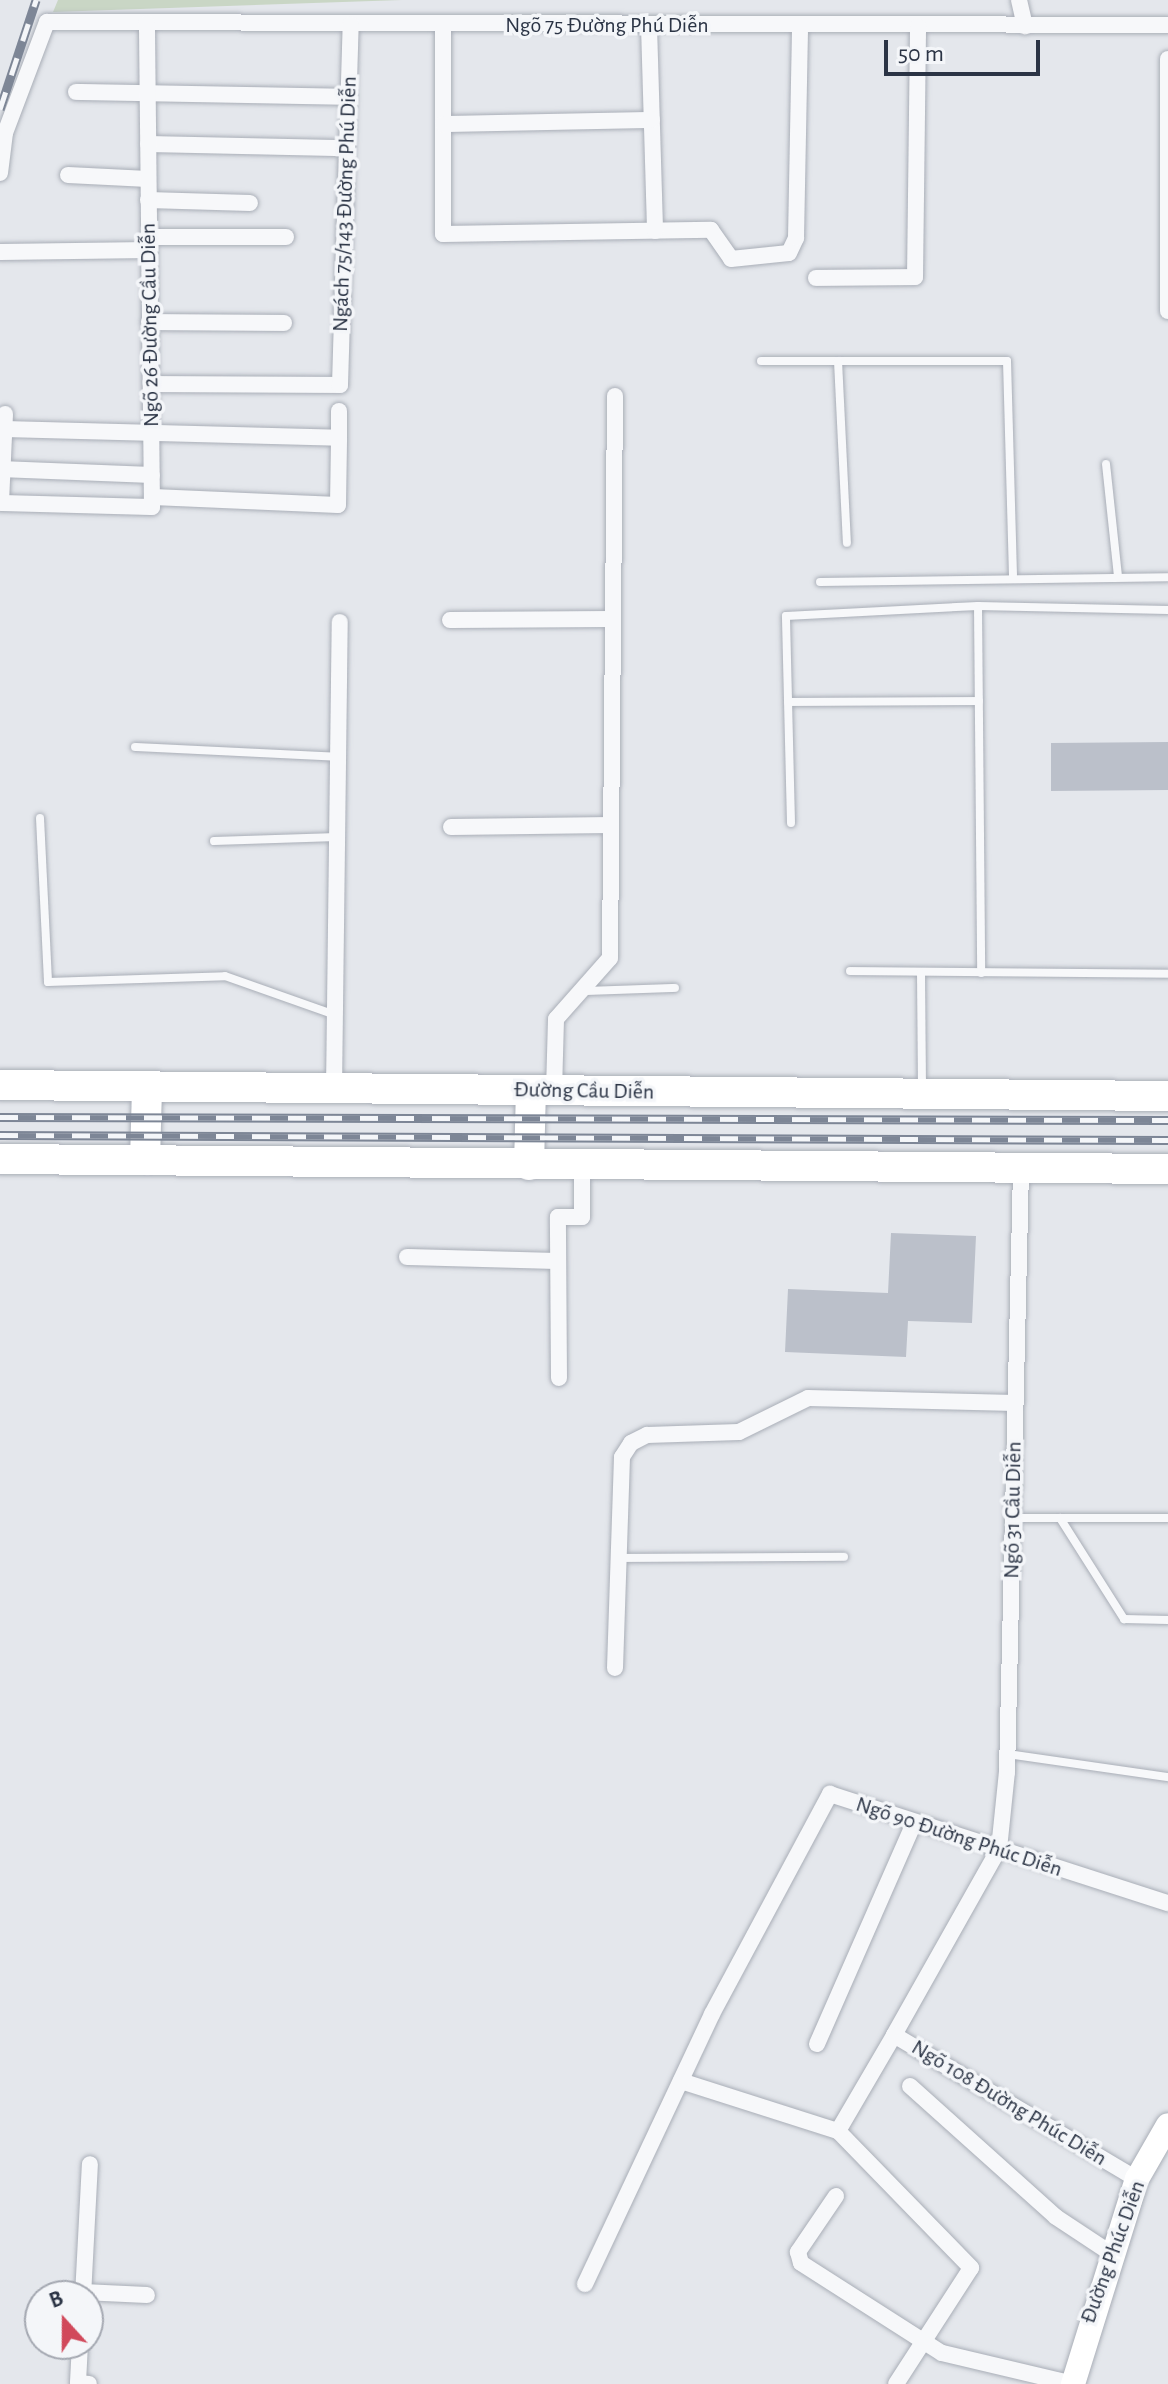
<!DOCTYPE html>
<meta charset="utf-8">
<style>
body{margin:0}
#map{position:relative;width:1168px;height:2384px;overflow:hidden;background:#e4e7ec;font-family:"Alegreya Sans",sans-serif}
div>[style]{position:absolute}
.green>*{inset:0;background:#c9d6c5}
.building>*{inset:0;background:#bbc0ca}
.roads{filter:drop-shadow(0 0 2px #a9aeb7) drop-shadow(0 0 2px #a9aeb7)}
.lane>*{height:8px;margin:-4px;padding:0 4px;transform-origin:4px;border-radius:4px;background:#f7f8fa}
.street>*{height:16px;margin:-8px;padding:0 8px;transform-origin:8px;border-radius:8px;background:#f7f8fa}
.secondary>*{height:24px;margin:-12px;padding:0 12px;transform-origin:12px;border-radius:12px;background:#fff}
.highway>*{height:30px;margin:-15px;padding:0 15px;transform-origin:15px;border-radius:15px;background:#fff}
.rail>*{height:9px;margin-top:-4.5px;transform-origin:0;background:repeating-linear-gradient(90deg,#f4f6f9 0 18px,#7d8696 0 36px);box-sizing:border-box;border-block:2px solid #7d8696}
span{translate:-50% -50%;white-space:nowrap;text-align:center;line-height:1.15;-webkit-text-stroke:7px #f4f6f9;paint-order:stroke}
.street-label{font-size:22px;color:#2b3445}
.north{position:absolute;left:24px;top:2280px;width:80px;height:80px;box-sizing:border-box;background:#f4f6f9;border:2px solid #a4a8b1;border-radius:50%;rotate:339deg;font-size:22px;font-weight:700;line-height:32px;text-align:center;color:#2b3445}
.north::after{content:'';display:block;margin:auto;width:28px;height:36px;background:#d1495b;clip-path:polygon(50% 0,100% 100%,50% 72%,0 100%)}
.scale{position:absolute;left:884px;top:40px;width:156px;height:36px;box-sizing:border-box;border:4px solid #2b3445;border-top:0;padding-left:10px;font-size:24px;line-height:28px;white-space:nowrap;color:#2b3445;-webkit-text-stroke:6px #f4f6f9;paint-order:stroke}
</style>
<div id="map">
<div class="green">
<i style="clip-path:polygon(58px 0,402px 0,53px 12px)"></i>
</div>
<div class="building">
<i style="clip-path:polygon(1168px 742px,1168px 790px,1051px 791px,1051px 743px)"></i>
<i style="clip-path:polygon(891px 1233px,976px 1236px,972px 1323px,908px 1321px,906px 1357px,785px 1352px,788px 1289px,888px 1293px)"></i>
</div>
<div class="roads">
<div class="lane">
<i style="left:761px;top:361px;width:246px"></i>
<i style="left:1007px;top:361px;width:218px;rotate:88.4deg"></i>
<i style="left:838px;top:361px;width:182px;rotate:87.2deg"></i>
<i style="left:1106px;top:464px;width:114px;rotate:83.9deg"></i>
<i style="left:820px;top:582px;width:348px;rotate:-0.8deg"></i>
<i style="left:978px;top:606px;width:190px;rotate:1.2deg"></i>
<i style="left:788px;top:702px;width:191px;rotate:-0.3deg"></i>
<i style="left:135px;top:747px;width:203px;rotate:2.8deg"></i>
<i style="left:40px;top:818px;width:164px;rotate:87.2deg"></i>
<i style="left:48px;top:982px;width:177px;rotate:-1.9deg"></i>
<i style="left:225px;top:976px;width:117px;rotate:19.5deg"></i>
<i style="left:791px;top:823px;width:207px;rotate:-91.4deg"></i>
<i style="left:786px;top:616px;width:192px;rotate:-3deg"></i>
<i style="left:978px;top:606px;width:367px;rotate:89.5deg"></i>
<i style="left:214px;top:841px;width:123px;rotate:-1.9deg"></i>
<i style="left:850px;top:971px;width:318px;rotate:0.5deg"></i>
<i style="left:921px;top:973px;width:114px;rotate:89.5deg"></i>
<i style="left:583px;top:991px;width:92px;rotate:-1.9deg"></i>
<i style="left:1014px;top:1518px;width:154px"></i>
<i style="left:1060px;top:1518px;width:120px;rotate:57.6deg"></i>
<i style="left:1124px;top:1619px;width:44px;rotate:1.3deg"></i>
<i style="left:618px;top:1558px;width:226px;rotate:-0.3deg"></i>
<i style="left:1008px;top:1754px;width:162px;rotate:8.2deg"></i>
</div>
<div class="street">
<i style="left:1019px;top:0;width:27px;rotate:77deg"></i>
<i style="left:443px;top:25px;width:209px;rotate:90deg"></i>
<i style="left:443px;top:234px;width:268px;rotate:-0.9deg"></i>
<i style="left:711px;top:230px;width:35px;rotate:55deg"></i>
<i style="left:731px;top:259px;width:58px;rotate:-5.9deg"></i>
<i style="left:789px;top:253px;width:17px;rotate:-65deg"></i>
<i style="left:796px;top:238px;width:211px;rotate:-88.9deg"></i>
<i style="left:649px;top:26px;width:205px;rotate:88.3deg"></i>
<i style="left:76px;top:92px;width:273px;rotate:1deg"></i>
<i style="left:443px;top:124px;width:209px;rotate:-1.1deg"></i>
<i style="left:148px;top:144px;width:199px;rotate:1.2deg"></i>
<i style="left:0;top:173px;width:40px;rotate:-82.9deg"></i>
<i style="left:5px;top:133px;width:119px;rotate:-69.3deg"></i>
<i style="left:47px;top:22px;width:1121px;rotate:0.15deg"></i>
<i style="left:68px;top:175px;width:80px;rotate:2.9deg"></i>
<i style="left:148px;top:200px;width:102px;rotate:1.7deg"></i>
<i style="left:148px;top:237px;width:138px"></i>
<i style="left:0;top:252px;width:149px;rotate:-0.8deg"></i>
<i style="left:816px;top:278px;width:99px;rotate:-0.6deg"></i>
<i style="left:915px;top:277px;width:250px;rotate:-89.3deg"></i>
<i style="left:1168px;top:311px;width:252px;rotate:-90deg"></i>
<i style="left:149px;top:322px;width:135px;rotate:0.4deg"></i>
<i style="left:151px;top:384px;width:189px;rotate:0.3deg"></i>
<i style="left:340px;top:385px;width:361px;rotate:-88.3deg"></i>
<i style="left:5px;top:414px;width:89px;rotate:92.6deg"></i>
<i style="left:1px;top:503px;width:151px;rotate:1.5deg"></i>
<i style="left:152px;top:507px;width:484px;rotate:-90.6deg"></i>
<i style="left:4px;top:429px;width:335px;rotate:1.5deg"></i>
<i style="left:339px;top:438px;width:27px;rotate:-90deg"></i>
<i style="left:0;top:469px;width:152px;rotate:2.3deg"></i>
<i style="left:153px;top:497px;width:185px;rotate:2.5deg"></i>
<i style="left:338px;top:505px;width:67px;rotate:-89.1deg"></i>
<i style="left:450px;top:620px;width:161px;rotate:-0.4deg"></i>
<i style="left:451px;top:827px;width:160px;rotate:-0.7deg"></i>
<i style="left:334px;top:1090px;width:468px;rotate:-89.3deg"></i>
<i style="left:554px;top:1091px;width:72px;rotate:-88.4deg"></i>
<i style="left:556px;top:1019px;width:81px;rotate:-48.5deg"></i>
<i style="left:610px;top:958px;width:562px;rotate:-89.49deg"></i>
<i style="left:407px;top:1257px;width:151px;rotate:1.5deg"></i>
<i style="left:559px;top:1378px;width:161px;rotate:-90.4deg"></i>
<i style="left:558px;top:1217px;width:24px"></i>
<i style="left:582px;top:1217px;width:51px;rotate:-90deg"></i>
<i style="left:615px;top:1668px;width:211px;rotate:-88.1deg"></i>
<i style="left:622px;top:1457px;width:17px;rotate:-57deg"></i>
<i style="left:631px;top:1443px;width:18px;rotate:-27deg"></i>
<i style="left:647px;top:1435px;width:92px;rotate:-1.9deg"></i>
<i style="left:739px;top:1432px;width:77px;rotate:-26.2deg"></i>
<i style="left:808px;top:1398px;width:207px;rotate:1.4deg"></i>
<i style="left:894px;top:2035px;width:214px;rotate:-60.6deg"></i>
<i style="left:999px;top:1849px;width:77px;rotate:-84.1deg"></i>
<i style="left:1007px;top:1772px;width:603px;rotate:-88.67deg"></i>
<i style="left:817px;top:2044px;width:239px;rotate:-66.3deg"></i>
<i style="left:681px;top:2081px;width:165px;rotate:17.7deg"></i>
<i style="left:838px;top:2131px;width:191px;rotate:45.8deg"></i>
<i style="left:971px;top:2268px;width:138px;rotate:122.9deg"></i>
<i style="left:910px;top:2086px;width:196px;rotate:41.9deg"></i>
<i style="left:1056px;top:2217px;width:67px;rotate:33.5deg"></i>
<i style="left:838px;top:2131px;width:111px;rotate:-59.7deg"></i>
<i style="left:894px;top:2035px;width:282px;rotate:30.7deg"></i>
<i style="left:836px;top:2196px;width:68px;rotate:124.2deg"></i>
<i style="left:798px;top:2252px;width:11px;rotate:75deg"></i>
<i style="left:801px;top:2263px;width:167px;rotate:32.6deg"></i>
<i style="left:942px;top:2353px;width:135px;rotate:13.3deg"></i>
<i style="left:585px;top:2284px;width:298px;rotate:-64.8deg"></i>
<i style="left:712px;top:2014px;width:250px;rotate:-61.8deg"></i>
<i style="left:830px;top:1794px;width:355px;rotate:17.9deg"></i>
<i style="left:83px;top:2292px;width:64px;rotate:2.7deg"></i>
<i style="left:83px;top:2296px;width:132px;rotate:-87deg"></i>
<i style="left:80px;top:2344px;width:39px;rotate:93deg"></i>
<i style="left:78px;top:2383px;width:11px;rotate:5deg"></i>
</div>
<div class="secondary">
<i style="left:1073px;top:2384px;width:215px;rotate:-72.7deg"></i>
<i style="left:1137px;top:2179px;width:62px;rotate:-60.1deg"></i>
</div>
<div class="highway">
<i style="left:0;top:1085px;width:1168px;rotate:0.54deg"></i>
<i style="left:0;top:1159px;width:1168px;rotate:0.49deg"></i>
<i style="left:145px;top:1160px;width:73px;rotate:-88.4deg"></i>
<i style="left:529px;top:1165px;width:75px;rotate:-88.5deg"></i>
</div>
</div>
<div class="rail">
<i style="left:0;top:109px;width:115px;rotate:-71.7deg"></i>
<i style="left:0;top:1117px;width:1168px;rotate:0.15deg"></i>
<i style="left:0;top:1135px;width:1168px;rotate:0.25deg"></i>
</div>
<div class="street-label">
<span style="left:607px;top:26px">Ngõ 75 Đường Phú Diễn</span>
<span style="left:345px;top:204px;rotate:-88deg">Ngách 75/143 Đường Phú Diễn</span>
<span style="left:150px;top:325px;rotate:-91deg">Ngõ 26 Đường Cầu Diễn</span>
<span style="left:584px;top:1091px;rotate:1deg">Đường Cầu Diễn</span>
<span style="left:1013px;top:1510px;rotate:-89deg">Ngõ 31 Cầu Diễn</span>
<span style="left:959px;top:1837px;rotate:18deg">Ngõ 90 Đường Phúc Diễn</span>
<span style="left:1009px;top:2103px;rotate:31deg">Ngõ 108 Đường Phúc Diễn</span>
<span style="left:1113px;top:2252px;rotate:-70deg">Đường Phúc Diễn</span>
</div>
<div class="north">B</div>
<div class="scale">50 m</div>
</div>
